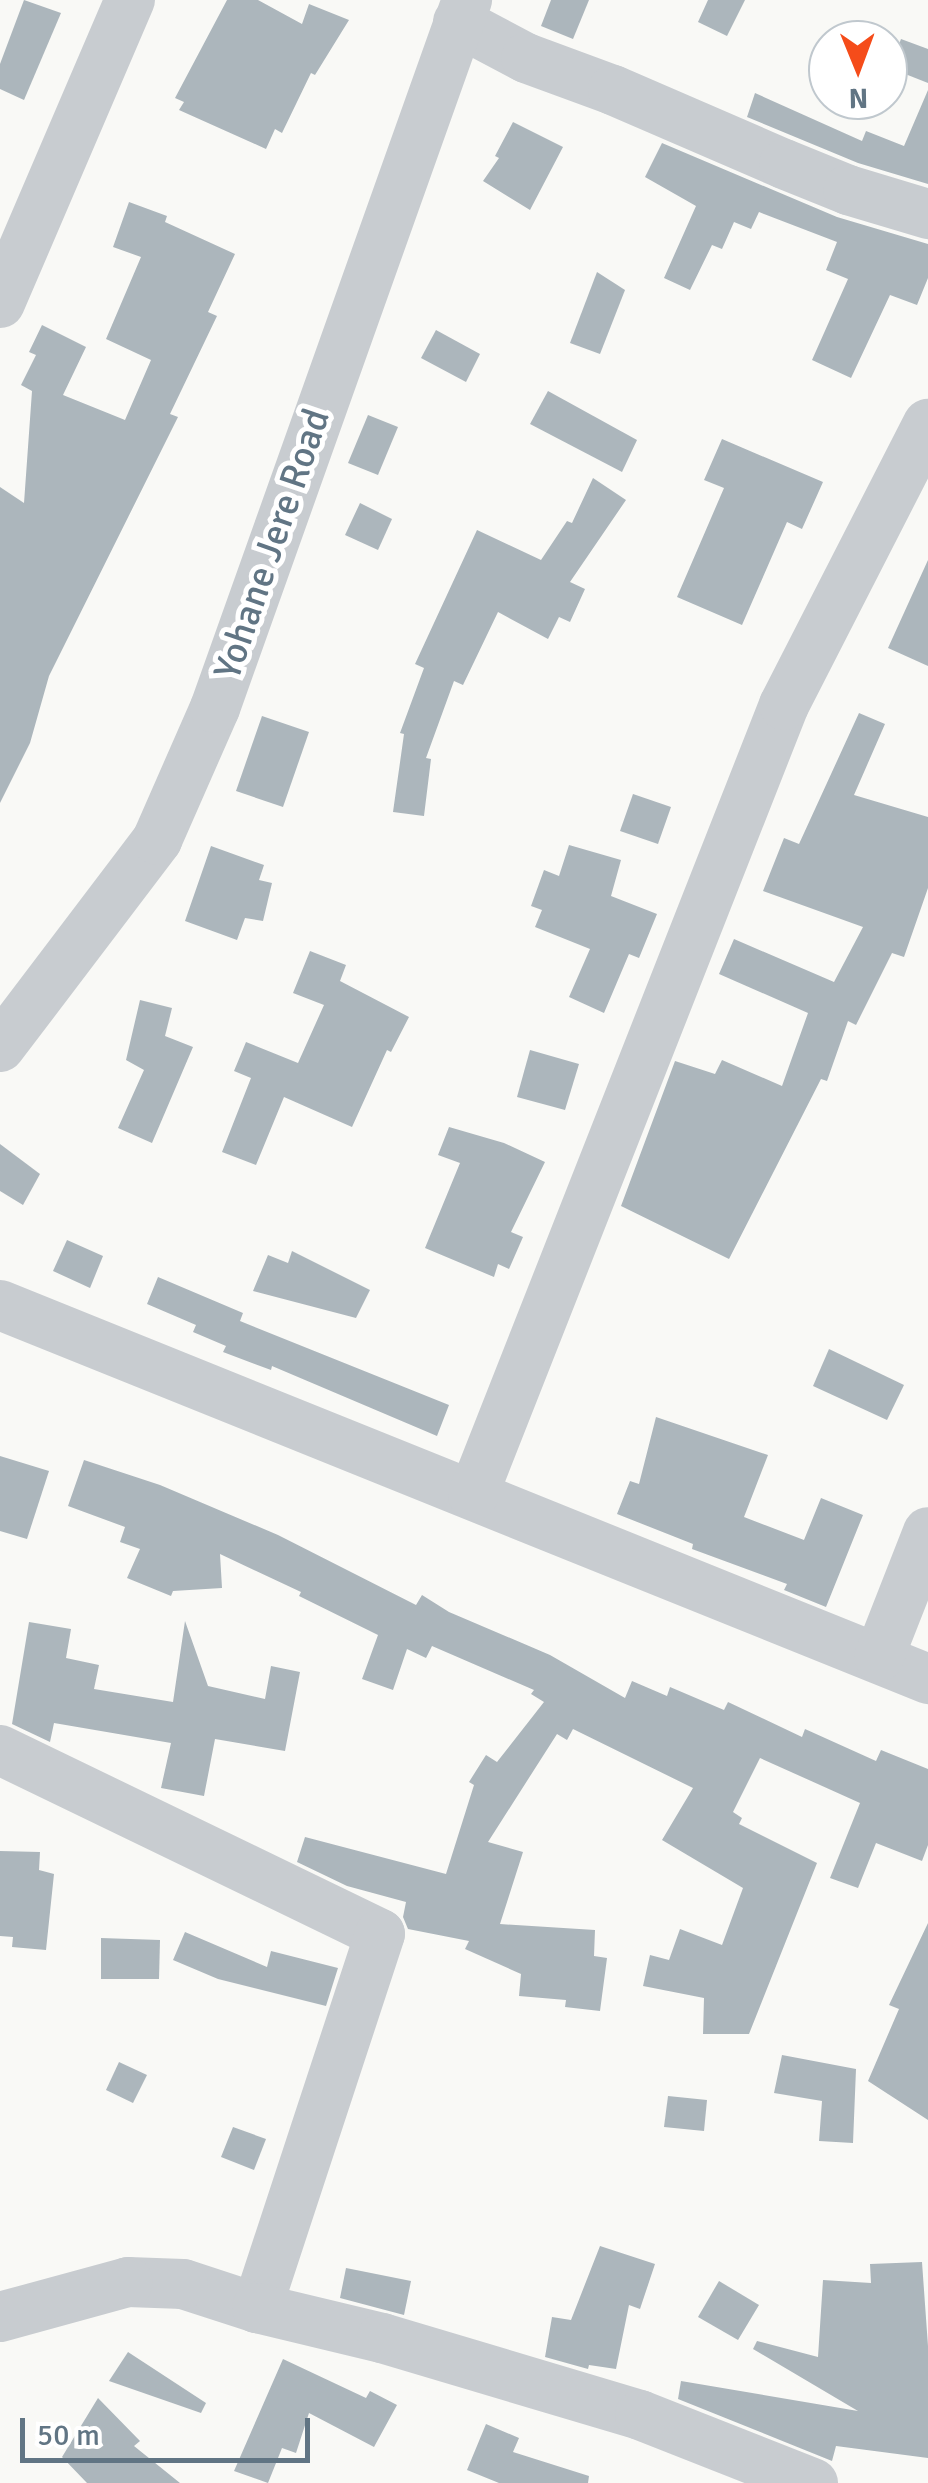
<!DOCTYPE html>
<style>
body{margin:0}
#map{position:relative;width:928px;height:2483px;overflow:hidden;background:#f9f9f6;font-family:Signika,sans-serif}
div>[style]{position:absolute}
.building>*{inset:0;background:#acb6bc}
.minor>*{height:50px;margin:-25px;padding:0 25px;transform-origin:25px;border-radius:25px;background:#c8ccd0}
span{translate:-50% -50%;white-space:nowrap;text-align:center;line-height:1.15;-webkit-text-stroke:10px #fff;paint-order:stroke}
.street-label{font-size:38px;color:#617584}
.north{position:absolute;left:808px;top:20px;width:100px;height:100px;box-sizing:border-box;background:#fff;border:2px solid #c0c8ce;border-radius:50%;rotate:179deg;font-size:28px;font-weight:700;line-height:40px;text-align:center;color:#617584}
.north::after{content:'';display:block;margin:auto;width:35px;height:45px;background:#f54c1a;clip-path:polygon(50% 0,100% 100%,50% 72%,0 100%)}
.scale{position:absolute;left:20px;top:2418px;width:290px;height:45px;box-sizing:border-box;border:5px solid #617584;border-top:0;padding-left:12px;font-size:30px;line-height:35px;white-space:nowrap;color:#617584;-webkit-text-stroke:8px #fff;paint-order:stroke}
</style>
<div id="map">
<div class="building">
<i style="clip-path:polygon(24px 0,61px 13px,24px 100px,0 89px,0 64px)"></i>
<i style="clip-path:polygon(227px 0,258px 0,302px 24px,309px 4px,349px 20px,315px 75px,311px 73px,282px 133px,275px 129px,266px 149px,179px 110px,184px 102px,175px 98px)"></i>
<i style="clip-path:polygon(551px 0,589px 0,573px 39px,541px 26px)"></i>
<i style="clip-path:polygon(708px 0,745px 0,727px 36px,698px 22px)"></i>
<i style="clip-path:polygon(901px 39px,928px 49px,928px 83px,890px 68px)"></i>
<i style="clip-path:polygon(928px 90px,928px 184px,858px 163px,747px 117px,755px 93px,862px 141px,866px 131px,904px 146px)"></i>
<i style="clip-path:polygon(513px 122px,563px 147px,530px 210px,483px 181px,499px 158px,495px 156px)"></i>
<i style="clip-path:polygon(662px 143px,837px 217px,928px 244px,928px 278px,917px 305px,890px 295px,851px 378px,812px 360px,848px 279px,826px 270px,837px 242px,759px 212px,751px 229px,734px 222px,722px 249px,712px 245px,690px 290px,664px 278px,696px 206px,645px 177px)"></i>
<i style="clip-path:polygon(129px 202px,167px 216px,165px 222px,235px 254px,208px 312px,217px 316px,170px 414px,178px 417px,49px 676px,30px 743px,0 803px,0 487px,24px 503px,32px 391px,21px 385px,36px 355px,29px 352px,42px 325px,86px 347px,63px 395px,125px 420px,151px 360px,106px 339px,141px 257px,113px 247px)"></i>
<i style="clip-path:polygon(597px 272px,625px 290px,600px 354px,570px 343px)"></i>
<i style="clip-path:polygon(436px 330px,480px 354px,466px 382px,421px 358px)"></i>
<i style="clip-path:polygon(548px 391px,637px 440px,622px 472px,530px 424px)"></i>
<i style="clip-path:polygon(368px 415px,398px 427px,378px 475px,348px 463px)"></i>
<i style="clip-path:polygon(722px 439px,823px 482px,802px 529px,787px 522px,742px 625px,677px 597px,724px 488px,704px 480px)"></i>
<i style="clip-path:polygon(593px 478px,626px 500px,570px 582px,585px 589px,570px 622px,559px 617px,548px 639px,498px 612px,463px 685px,454px 681px,426px 758px,431px 759px,424px 816px,393px 812px,404px 734px,400px 733px,424px 668px,415px 664px,477px 530px,541px 560px,567px 521px,572px 523px)"></i>
<i style="clip-path:polygon(360px 503px,392px 519px,378px 550px,345px 535px)"></i>
<i style="clip-path:polygon(928px 560px,928px 666px,888px 648px)"></i>
<i style="clip-path:polygon(859px 713px,885px 724px,854px 795px,928px 817px,928px 888px,904px 957px,892px 953px,856px 1025px,848px 1021px,827px 1081px,821px 1079px,729px 1259px,621px 1206px,675px 1061px,715px 1074px,722px 1060px,782px 1086px,808px 1013px,719px 974px,734px 939px,834px 982px,863px 927px,763px 891px,784px 838px,799px 844px)"></i>
<i style="clip-path:polygon(262px 716px,309px 732px,283px 807px,236px 791px)"></i>
<i style="clip-path:polygon(633px 794px,671px 807px,658px 844px,620px 831px)"></i>
<i style="clip-path:polygon(569px 845px,621px 860px,611px 896px,657px 914px,639px 958px,629px 954px,604px 1013px,569px 997px,590px 949px,535px 927px,542px 910px,531px 906px,544px 870px,559px 876px)"></i>
<i style="clip-path:polygon(211px 846px,264px 865px,259px 880px,272px 883px,263px 921px,245px 918px,237px 940px,185px 921px)"></i>
<i style="clip-path:polygon(310px 951px,346px 965px,340px 981px,409px 1017px,391px 1052px,387px 1050px,352px 1127px,284px 1097px,256px 1165px,222px 1152px,251px 1078px,234px 1071px,246px 1042px,298px 1063px,324px 1005px,293px 993px)"></i>
<i style="clip-path:polygon(140px 1000px,172px 1008px,165px 1036px,193px 1047px,152px 1143px,118px 1128px,144px 1070px,126px 1060px)"></i>
<i style="clip-path:polygon(530px 1050px,579px 1064px,565px 1110px,517px 1097px)"></i>
<i style="clip-path:polygon(449px 1127px,504px 1143px,545px 1162px,511px 1232px,523px 1237px,509px 1269px,498px 1264px,494px 1277px,425px 1248px,460px 1163px,438px 1155px)"></i>
<i style="clip-path:polygon(0 1144px,40px 1174px,23px 1205px,0 1191px)"></i>
<i style="clip-path:polygon(67px 1240px,103px 1256px,90px 1288px,53px 1271px)"></i>
<i style="clip-path:polygon(292px 1251px,370px 1290px,356px 1318px,253px 1291px,268px 1255px,288px 1263px)"></i>
<i style="clip-path:polygon(158px 1277px,243px 1313px,240px 1321px,449px 1405px,437px 1436px,272px 1366px,271px 1370px,223px 1352px,226px 1346px,193px 1332px,196px 1325px,147px 1304px)"></i>
<i style="clip-path:polygon(829px 1349px,904px 1385px,887px 1420px,813px 1386px)"></i>
<i style="clip-path:polygon(656px 1417px,768px 1455px,744px 1517px,804px 1540px,821px 1498px,863px 1515px,826px 1607px,784px 1590px,787px 1584px,692px 1549px,693px 1544px,617px 1514px,630px 1481px,639px 1484px)"></i>
<i style="clip-path:polygon(0 1456px,49px 1471px,27px 1539px,0 1531px)"></i>
<i style="clip-path:polygon(84px 1460px,160px 1485px,278px 1535px,416px 1605px,422px 1595px,449px 1612px,550px 1655px,625px 1698px,632px 1681px,667px 1696px,670px 1687px,724px 1710px,728px 1702px,802px 1737px,805px 1729px,876px 1761px,881px 1750px,928px 1769px,928px 1845px,922px 1861px,876px 1843px,858px 1888px,830px 1878px,860px 1803px,760px 1758px,733px 1812px,742px 1818px,739px 1824px,817px 1863px,749px 2034px,703px 2034px,704px 1998px,643px 1986px,650px 1955px,669px 1960px,680px 1929px,722px 1945px,743px 1888px,662px 1840px,693px 1788px,573px 1729px,567px 1740px,557px 1734px,488px 1842px,523px 1852px,500px 1924px,595px 1930px,594px 1956px,607px 1958px,600px 2011px,565px 2007px,566px 2000px,519px 1996px,521px 1974px,465px 1949px,469px 1941px,408px 1929px,403px 1917px,406px 1902px,347px 1886px,297px 1862px,305px 1837px,446px 1874px,474px 1785px,469px 1782px,486px 1755px,497px 1762px,544px 1702px,531px 1694px,534px 1690px,432px 1646px,426px 1658px,407px 1649px,393px 1690px,362px 1679px,378px 1635px,299px 1596px,301px 1592px,220px 1554px,222px 1588px,173px 1591px,171px 1596px,127px 1578px,140px 1549px,120px 1542px,125px 1527px,68px 1506px)"></i>
<i style="clip-path:polygon(185px 1621px,208px 1686px,265px 1699px,271px 1666px,300px 1672px,285px 1751px,215px 1739px,204px 1796px,161px 1788px,171px 1743px,54px 1723px,50px 1742px,12px 1724px,29px 1622px,71px 1629px,66px 1658px,99px 1665px,94px 1689px,173px 1702px)"></i>
<i style="clip-path:polygon(0 1851px,40px 1852px,39px 1870px,54px 1874px,46px 1950px,12px 1947px,13px 1937px,0 1936px)"></i>
<i style="clip-path:polygon(928px 1923px,928px 2120px,868px 2081px,899px 2009px,889px 2005px)"></i>
<i style="clip-path:polygon(185px 1932px,267px 1967px,271px 1951px,338px 1968px,326px 2006px,218px 1979px,173px 1960px)"></i>
<i style="clip-path:polygon(101px 1938px,160px 1940px,159px 1979px,101px 1979px)"></i>
<i style="clip-path:polygon(782px 2055px,856px 2069px,853px 2143px,819px 2141px,822px 2101px,774px 2093px)"></i>
<i style="clip-path:polygon(119px 2062px,147px 2075px,133px 2103px,106px 2090px)"></i>
<i style="clip-path:polygon(668px 2096px,707px 2100px,704px 2131px,664px 2127px)"></i>
<i style="clip-path:polygon(233px 2127px,266px 2139px,254px 2170px,221px 2157px)"></i>
<i style="clip-path:polygon(600px 2246px,655px 2264px,640px 2309px,629px 2305px,616px 2369px,589px 2365px,588px 2369px,545px 2357px,552px 2317px,571px 2320px)"></i>
<i style="clip-path:polygon(922px 2262px,928px 2346px,928px 2458px,836px 2446px,832px 2461px,678px 2399px,681px 2381px,858px 2411px,753px 2349px,757px 2341px,818px 2357px,823px 2280px,871px 2283px,870px 2264px)"></i>
<i style="clip-path:polygon(346px 2268px,411px 2281px,404px 2315px,340px 2298px)"></i>
<i style="clip-path:polygon(719px 2281px,759px 2305px,738px 2340px,698px 2317px)"></i>
<i style="clip-path:polygon(128px 2352px,206px 2403px,201px 2413px,109px 2381px)"></i>
<i style="clip-path:polygon(283px 2359px,366px 2398px,370px 2391px,397px 2405px,374px 2447px,309px 2413px,296px 2453px,282px 2448px,268px 2483px,234px 2471px)"></i>
<i style="clip-path:polygon(98px 2398px,140px 2441px,134px 2446px,180px 2483px,87px 2483px,62px 2457px)"></i>
<i style="clip-path:polygon(486px 2424px,519px 2438px,513px 2452px,589px 2476px,588px 2483px,499px 2483px,467px 2470px)"></i>
</div>
<div class="minor">
<i style="left:458px;top:22px;width:77px;rotate:27.9deg"></i>
<i style="left:526px;top:58px;width:93px;rotate:20.2deg"></i>
<i style="left:613px;top:90px;width:186px;rotate:23.4deg"></i>
<i style="left:784px;top:164px;width:69px;rotate:22.1deg"></i>
<i style="left:848px;top:190px;width:84px;rotate:16.7deg"></i>
<i style="left:0;top:303px;width:330px;rotate:-66.8deg"></i>
<i style="left:0;top:1047px;width:260px;rotate:-52.8deg"></i>
<i style="left:157px;top:840px;width:144px;rotate:-66.3deg"></i>
<i style="left:215px;top:708px;width:752px;rotate:-70.41deg"></i>
<i style="left:0;top:1305px;width:1001px;rotate:21.95deg"></i>
<i style="left:473px;top:1495px;width:849px;rotate:-68.51deg"></i>
<i style="left:784px;top:705px;width:316px;rotate:-62.9deg"></i>
<i style="left:879px;top:1657px;width:134px;rotate:-68.6deg"></i>
<i style="left:0;top:1750px;width:422px;rotate:25.8deg"></i>
<i style="left:380px;top:1934px;width:394px;rotate:108.2deg"></i>
<i style="left:257px;top:2308px;width:78px;rotate:-162deg"></i>
<i style="left:183px;top:2284px;width:55px;rotate:-177.9deg"></i>
<i style="left:128px;top:2282px;width:133px;rotate:164.7deg"></i>
<i style="left:257px;top:2308px;width:129px;rotate:13.5deg"></i>
<i style="left:382px;top:2338px;width:269px;rotate:16.6deg"></i>
<i style="left:640px;top:2415px;width:186px;rotate:21.5deg"></i>
</div>
<div class="street-label">
<span style="left:272px;top:544px;rotate:-71deg">Yohane Jere Road</span>
</div>
<div class="north">N</div>
<div class="scale">50 m</div>
</div>
